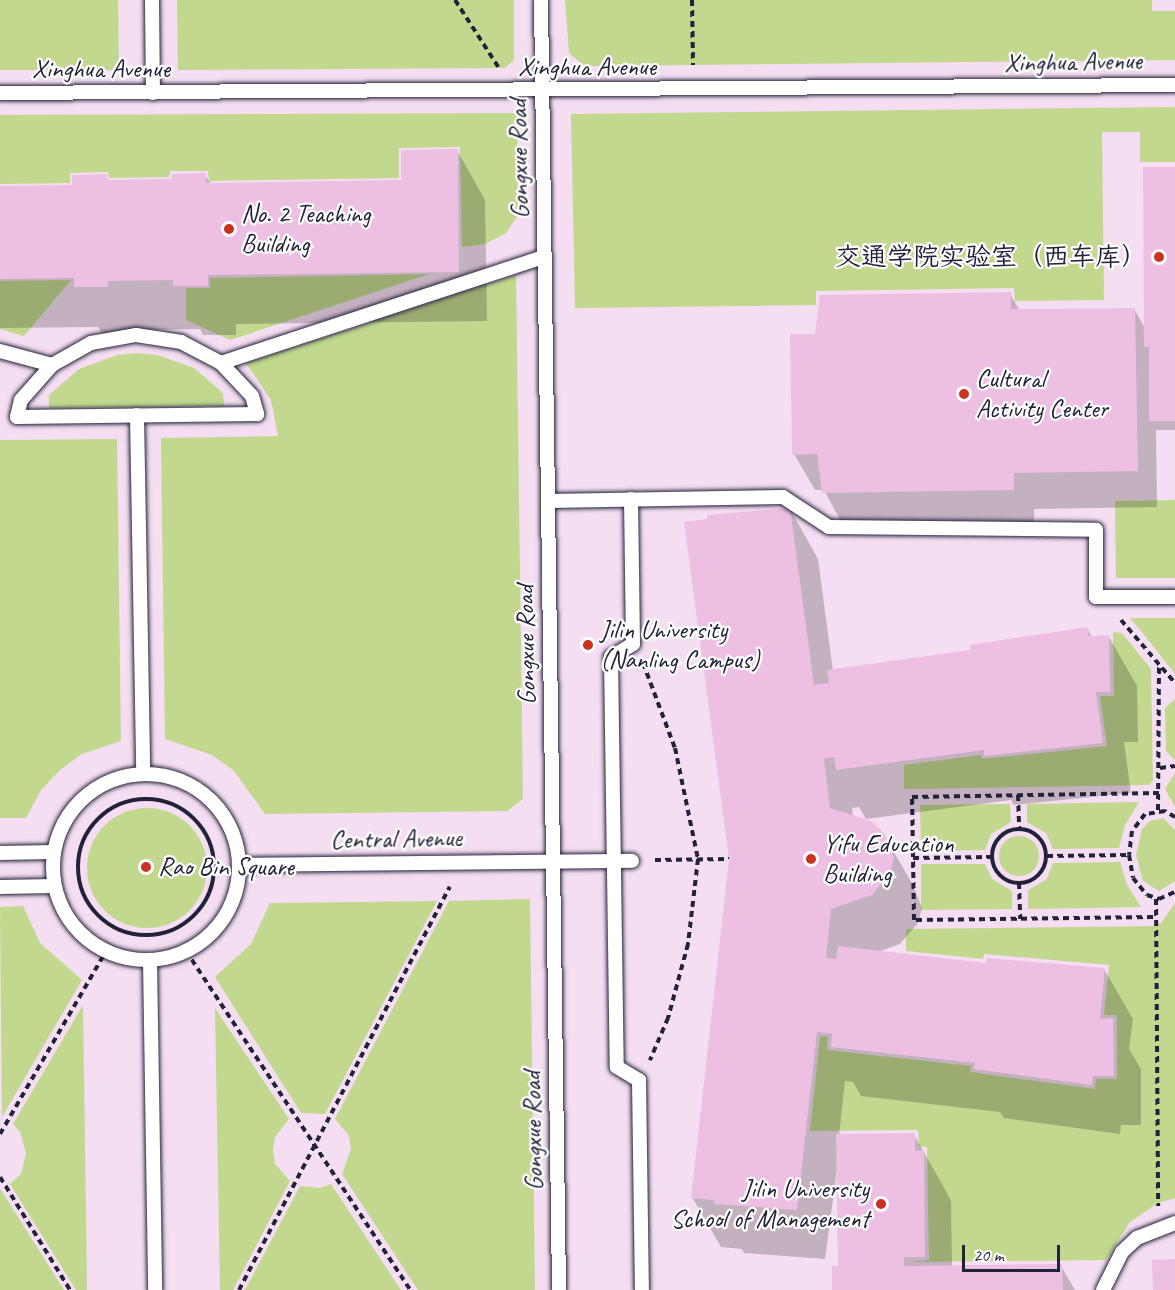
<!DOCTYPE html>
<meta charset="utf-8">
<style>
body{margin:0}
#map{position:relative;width:1175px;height:1290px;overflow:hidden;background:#f9ecf7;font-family:Caveat,"LXGW WenKai TC",sans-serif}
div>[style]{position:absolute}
.built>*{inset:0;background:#f5def1}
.green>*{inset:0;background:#c1d88e}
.round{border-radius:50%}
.shadow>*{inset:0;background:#0003}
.building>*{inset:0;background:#ecbfe3}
.path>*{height:4px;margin-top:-2px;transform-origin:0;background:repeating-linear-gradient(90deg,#22223b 0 6px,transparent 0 10.5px)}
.path>.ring{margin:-2px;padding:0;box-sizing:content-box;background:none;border:4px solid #22223b;border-radius:50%}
.roads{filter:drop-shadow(0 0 2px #22223b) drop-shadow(0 0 2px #22223b)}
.lane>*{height:14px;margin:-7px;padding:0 7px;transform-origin:7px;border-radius:7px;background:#fff}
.lane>.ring{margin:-7px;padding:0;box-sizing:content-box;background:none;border:14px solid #fff;border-radius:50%}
.dots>*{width:16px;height:16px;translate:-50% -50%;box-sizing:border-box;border:3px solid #fff;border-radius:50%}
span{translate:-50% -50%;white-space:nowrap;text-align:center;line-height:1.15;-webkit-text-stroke:4.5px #fff;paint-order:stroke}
.street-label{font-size:26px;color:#22223b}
.poi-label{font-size:26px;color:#22223b}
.left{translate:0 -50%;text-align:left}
.right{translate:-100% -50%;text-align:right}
.scale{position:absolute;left:962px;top:1245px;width:98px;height:27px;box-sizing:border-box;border:3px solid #22223b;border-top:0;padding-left:8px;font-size:18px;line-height:21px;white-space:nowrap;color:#22223b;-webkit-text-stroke:4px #fff;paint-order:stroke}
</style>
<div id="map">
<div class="built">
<i style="clip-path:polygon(0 0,1175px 0,1175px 1290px,0 1290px)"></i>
</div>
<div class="green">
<i style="clip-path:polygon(0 0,118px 0,119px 70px,0 70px)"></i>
<i style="clip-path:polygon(177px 0,514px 0,514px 60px,505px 68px,178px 70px)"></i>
<i style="clip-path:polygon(565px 0,1152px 0,1152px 11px,1175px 11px,1175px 60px,594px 66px,583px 65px,569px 53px)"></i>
<i style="clip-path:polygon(1175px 107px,1175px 162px,1140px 162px,1140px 132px,1102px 132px,1104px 300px,1015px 301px,1014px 288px,816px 291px,816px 305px,575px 308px,571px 114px)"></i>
<i style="clip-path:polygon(517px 113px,518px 215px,506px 233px,485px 244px,462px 247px,460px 147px,399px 148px,399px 178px,209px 181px,208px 171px,170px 171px,169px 177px,109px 178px,108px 172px,70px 173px,70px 183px,0 184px,0 115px)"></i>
<i style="clip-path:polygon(429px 274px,230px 340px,186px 320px,186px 288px,210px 288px,210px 278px)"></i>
<i style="clip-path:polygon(516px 275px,523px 799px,507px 811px,265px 814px,234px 771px,212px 755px,165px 739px,161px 438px,278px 436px,271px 400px,246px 363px)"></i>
<i style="clip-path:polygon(71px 280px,24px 336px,0 329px,0 281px)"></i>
<i style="clip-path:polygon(137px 353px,157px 355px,194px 368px,223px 393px,224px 406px,49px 408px,49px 395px,79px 369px,117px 355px)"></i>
<i style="clip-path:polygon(117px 439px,121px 741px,82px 754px,60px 770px,41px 790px,26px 818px,0 818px,0 440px)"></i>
<i style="clip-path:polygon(1175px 500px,1175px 578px,1116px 578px,1115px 501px)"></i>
<i style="clip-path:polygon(1130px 618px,1175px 618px,1175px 674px,1150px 642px)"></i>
<i style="clip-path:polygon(1113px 632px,1122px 633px,1151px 669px,1153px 781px,1148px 785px,904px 789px,904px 765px,981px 755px,982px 759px,1107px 746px,1100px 696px,1114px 696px)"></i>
<i style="clip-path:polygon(1175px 699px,1175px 760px,1166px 751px,1165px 708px)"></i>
<i style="clip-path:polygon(1175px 773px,1175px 807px,1165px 789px)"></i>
<i style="clip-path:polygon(1139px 802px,1125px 825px,1119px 848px,1053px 849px,1046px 833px,1027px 822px,1027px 804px)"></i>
<i style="clip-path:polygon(1010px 804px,1011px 822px,991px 834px,985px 850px,921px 851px,920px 805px)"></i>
<i class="round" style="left:87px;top:808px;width:120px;height:120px"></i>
<i style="clip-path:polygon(1163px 818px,1175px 830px,1175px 881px,1159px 891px,1143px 881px,1136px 855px,1142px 829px,1150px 821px)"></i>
<i class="round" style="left:999px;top:836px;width:40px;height:40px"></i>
<i style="clip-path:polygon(1120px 862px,1127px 885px,1141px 907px,1028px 909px,1028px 890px,1047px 879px,1053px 863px)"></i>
<i style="clip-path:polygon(921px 864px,985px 864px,992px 879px,1012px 891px,1012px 909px,921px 910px)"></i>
<i style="clip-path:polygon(530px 899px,535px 1290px,418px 1290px,342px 1174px,351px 1149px,349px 1136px,335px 1119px,449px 901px)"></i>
<i style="clip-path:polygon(437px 901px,325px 1114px,301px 1113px,215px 977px,251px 944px,270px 903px)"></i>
<i style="clip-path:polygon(1175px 903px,1175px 1198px,1158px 1203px,1130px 1222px,1106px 1260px,908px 1262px,929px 1260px,927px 1147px,919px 1147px,918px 1130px,810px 1131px,820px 1036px,828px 1037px,827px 1050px,971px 1066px,970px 1072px,1095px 1089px,1096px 1079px,1117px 1079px,1117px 1015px,1104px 1015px,1109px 965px,984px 954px,983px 959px,906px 951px,906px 929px,1153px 926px,1161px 923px)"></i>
<i style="clip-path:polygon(23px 906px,40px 943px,82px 980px,2px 1117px,0 907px)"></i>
<i style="clip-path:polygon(83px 1005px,87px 1290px,76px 1290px,10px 1184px,21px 1174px,26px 1153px,20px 1132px,13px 1124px)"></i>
<i style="clip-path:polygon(215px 1008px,289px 1119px,275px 1137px,273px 1150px,275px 1164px,290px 1181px,233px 1290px,220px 1290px)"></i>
<i style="clip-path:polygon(331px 1184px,401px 1290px,245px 1290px,300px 1186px,319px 1188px)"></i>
<i style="clip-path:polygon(0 1190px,1px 1190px,64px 1290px,0 1290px)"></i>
</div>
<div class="shadow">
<i style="clip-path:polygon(457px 150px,485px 200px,487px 321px,236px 324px,236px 335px,203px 335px,200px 329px,136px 330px,104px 336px,98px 327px,0 328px,0 188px,74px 187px,106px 176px,109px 182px,173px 181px,205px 175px,211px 184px,403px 182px)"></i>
<i style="clip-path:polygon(1175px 169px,1175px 430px,1156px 430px,1157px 507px,1034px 509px,1034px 526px,845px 529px,824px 490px,815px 490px,794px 454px,816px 335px,1010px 294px,1020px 311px,1134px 309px,1145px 328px)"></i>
<i style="clip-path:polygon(790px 509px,818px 559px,833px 671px,972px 652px,1087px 628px,1092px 637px,1109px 637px,1137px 686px,1138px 742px,1124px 742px,1131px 793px,1014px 805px,1011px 800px,866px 819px,859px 807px,852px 808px,853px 817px,884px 835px,913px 885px,922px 908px,918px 923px,900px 944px,877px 952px,987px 965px,1104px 969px,1133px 1019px,1129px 1049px,1141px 1069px,1141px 1125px,1121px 1125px,1120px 1134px,1004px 1118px,1000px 1112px,861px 1096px,853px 1082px,845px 1081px,839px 1136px,914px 1135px,942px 1184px,951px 1201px,952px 1267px,1061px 1266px,1075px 1290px,834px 1290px,840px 1267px,838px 1162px,825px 1259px,744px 1253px,742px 1249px,721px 1247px,692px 1197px)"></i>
</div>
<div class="building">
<i style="clip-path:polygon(458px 149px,459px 272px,208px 275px,208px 286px,173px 286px,173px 280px,108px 281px,108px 287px,74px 287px,74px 278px,0 279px,0 186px,72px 185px,72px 175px,107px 174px,107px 180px,172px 179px,172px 174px,206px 173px,206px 183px,401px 180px,401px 150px)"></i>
<i style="clip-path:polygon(1143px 167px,1175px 167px,1175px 421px,1149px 421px,1149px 347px,1144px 347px)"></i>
<i style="clip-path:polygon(1011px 292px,1011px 309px,1135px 308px,1138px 471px,1014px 473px,1014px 490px,822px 493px,817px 454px,792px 455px,790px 334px,815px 334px,820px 295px)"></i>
<i style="clip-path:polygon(790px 508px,814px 685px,829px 683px,827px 670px,970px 650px,970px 645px,1087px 627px,1089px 636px,1109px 635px,1110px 692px,1096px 692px,1103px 743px,984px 756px,984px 750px,836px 770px,834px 757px,824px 759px,830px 808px,871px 821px,885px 834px,894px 858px,890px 873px,872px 895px,831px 909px,826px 958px,836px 959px,838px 946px,986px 963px,987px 958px,1105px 968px,1100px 1019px,1113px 1018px,1114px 1076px,1093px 1076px,1092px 1085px,974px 1069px,975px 1063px,831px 1047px,832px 1034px,817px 1032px,797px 1210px,714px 1204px,714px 1200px,691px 1198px,729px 859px,684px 522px,707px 519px,707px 515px)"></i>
<i style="clip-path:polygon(915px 1133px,915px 1151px,924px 1150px,925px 1257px,904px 1257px,904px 1266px,1062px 1264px,1063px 1290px,832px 1290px,832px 1266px,838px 1266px,836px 1134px)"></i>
<i style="clip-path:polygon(1175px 1259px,1175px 1290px,1153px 1290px,1152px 1260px)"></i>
</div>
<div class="path">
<i style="left:455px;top:0;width:81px;rotate:57.1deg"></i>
<i style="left:692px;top:0;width:65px;rotate:89.1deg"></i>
<i style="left:1121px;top:620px;width:83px;rotate:49.4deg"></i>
<i style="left:643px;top:663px;width:91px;rotate:69.4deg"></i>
<i style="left:675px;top:748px;width:113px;rotate:78.3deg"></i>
<i style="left:698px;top:859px;width:86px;rotate:96.7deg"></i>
<i style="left:688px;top:944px;width:77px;rotate:105.1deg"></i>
<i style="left:668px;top:1018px;width:46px;rotate:113.2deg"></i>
<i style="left:1160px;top:768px;width:15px;rotate:-8deg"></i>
<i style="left:1018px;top:795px;width:34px;rotate:88deg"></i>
<i class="ring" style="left:78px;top:799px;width:132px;height:132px"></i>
<i style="left:1158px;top:810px;width:144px;rotate:-89.6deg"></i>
<i style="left:1175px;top:817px;width:12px;rotate:-149deg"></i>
<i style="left:1165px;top:811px;width:20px;rotate:171deg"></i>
<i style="left:1145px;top:814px;width:21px;rotate:127deg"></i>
<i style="left:1132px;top:831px;width:24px;rotate:97deg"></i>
<i style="left:1129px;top:855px;width:23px;rotate:80deg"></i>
<i style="left:1133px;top:878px;width:22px;rotate:51deg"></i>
<i style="left:1147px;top:895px;width:13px;rotate:18deg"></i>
<i style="left:1159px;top:899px;width:17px;rotate:-24deg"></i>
<i class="ring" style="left:992px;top:829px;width:50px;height:50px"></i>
<i style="left:1047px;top:856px;width:82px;rotate:-0.7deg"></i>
<i style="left:913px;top:858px;width:78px;rotate:-0.7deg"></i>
<i style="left:655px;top:860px;width:74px;rotate:-0.8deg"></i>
<i style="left:1019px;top:883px;width:36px;rotate:88deg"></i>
<i style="left:1156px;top:899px;width:307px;rotate:89.6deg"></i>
<i style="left:1153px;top:917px;width:239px;rotate:179.3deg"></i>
<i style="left:914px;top:920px;width:123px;rotate:-90.9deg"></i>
<i style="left:912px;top:797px;width:247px;rotate:-0.9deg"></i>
<i style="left:186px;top:951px;width:406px;rotate:56.5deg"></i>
<i style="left:0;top:1134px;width:211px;rotate:-59.9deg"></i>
<i style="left:0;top:1177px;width:133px;rotate:58.2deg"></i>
<i style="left:239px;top:1290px;width:455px;rotate:-62.4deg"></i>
</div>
<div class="roads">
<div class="lane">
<i style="left:152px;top:0;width:93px;rotate:89.4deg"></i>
<i style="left:541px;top:0;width:1290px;rotate:89.2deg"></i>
<i style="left:0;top:93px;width:1175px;rotate:-0.39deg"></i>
<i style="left:136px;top:335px;width:46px;rotate:8.8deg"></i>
<i style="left:181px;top:342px;width:45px;rotate:27.7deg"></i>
<i style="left:221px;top:363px;width:45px;rotate:46.8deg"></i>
<i style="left:252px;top:396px;width:19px;rotate:74deg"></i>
<i style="left:257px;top:414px;width:240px;rotate:179.3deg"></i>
<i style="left:17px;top:417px;width:17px;rotate:-77deg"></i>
<i style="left:21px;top:400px;width:47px;rotate:-48.5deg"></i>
<i style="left:52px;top:365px;width:45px;rotate:-29.4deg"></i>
<i style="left:91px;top:343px;width:46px;rotate:-10.1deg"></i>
<i style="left:0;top:351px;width:54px;rotate:15.1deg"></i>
<i style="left:221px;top:363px;width:340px;rotate:-18.2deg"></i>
<i style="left:137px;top:415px;width:359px;rotate:89deg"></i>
<i style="left:631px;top:499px;width:145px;rotate:89.2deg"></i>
<i style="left:633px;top:644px;width:26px;rotate:149deg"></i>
<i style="left:611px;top:657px;width:410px;rotate:89.2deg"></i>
<i style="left:617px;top:1067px;width:26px;rotate:31deg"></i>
<i style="left:639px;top:1080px;width:210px;rotate:89.2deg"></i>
<i style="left:548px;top:501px;width:235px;rotate:-1deg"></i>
<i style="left:783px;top:497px;width:55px;rotate:33.1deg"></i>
<i style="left:829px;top:527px;width:267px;rotate:0.6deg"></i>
<i style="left:1096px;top:530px;width:67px;rotate:90deg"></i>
<i style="left:1096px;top:597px;width:79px"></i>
<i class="ring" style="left:53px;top:774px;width:172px;height:172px"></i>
<i style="left:0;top:853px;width:53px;rotate:-1.1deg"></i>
<i style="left:239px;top:865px;width:393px;rotate:-0.6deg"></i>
<i style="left:0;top:887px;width:54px;rotate:-1.1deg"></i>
<i style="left:150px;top:960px;width:330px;rotate:89.1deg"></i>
<i style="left:1103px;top:1290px;width:42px;rotate:-63.4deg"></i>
<i style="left:1122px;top:1252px;width:21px;rotate:-43deg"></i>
<i style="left:1137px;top:1238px;width:41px;rotate:-21.5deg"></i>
</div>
</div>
<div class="dots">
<i style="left:229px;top:229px;background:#c8321e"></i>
<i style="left:1159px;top:257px;background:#c8321e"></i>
<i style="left:964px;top:394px;background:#c8321e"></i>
<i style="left:588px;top:645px;background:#c8321e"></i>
<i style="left:811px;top:859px;background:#c8321e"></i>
<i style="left:146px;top:867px;background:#c8321e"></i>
<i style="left:881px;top:1204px;background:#c8321e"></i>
</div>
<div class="street-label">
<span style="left:1073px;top:62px;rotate:-1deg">Xinghua Avenue</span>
<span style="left:587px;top:67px">Xinghua Avenue</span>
<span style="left:101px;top:69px">Xinghua Avenue</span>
<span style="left:519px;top:159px;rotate:-91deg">Gongxue Road</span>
<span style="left:526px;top:645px;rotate:-91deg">Gongxue Road</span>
<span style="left:396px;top:839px;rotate:-1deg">Central Avenue</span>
<span style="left:533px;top:1131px;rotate:-91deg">Gongxue Road</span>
</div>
<div class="poi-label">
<span class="left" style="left:241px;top:229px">No. 2 Teaching<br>Building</span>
<span class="right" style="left:1147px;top:257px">交通学院实验室（西车库）</span>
<span class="left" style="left:976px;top:394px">Cultural<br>Activity Center</span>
<span class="left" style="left:600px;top:645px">Jilin University<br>(Nanling Campus)</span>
<span class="left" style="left:823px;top:859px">Yifu Education<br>Building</span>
<span class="left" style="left:158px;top:867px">Rao Bin Square</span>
<span class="right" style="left:869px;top:1204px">Jilin University<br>School of Management</span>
</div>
<div class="scale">20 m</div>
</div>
